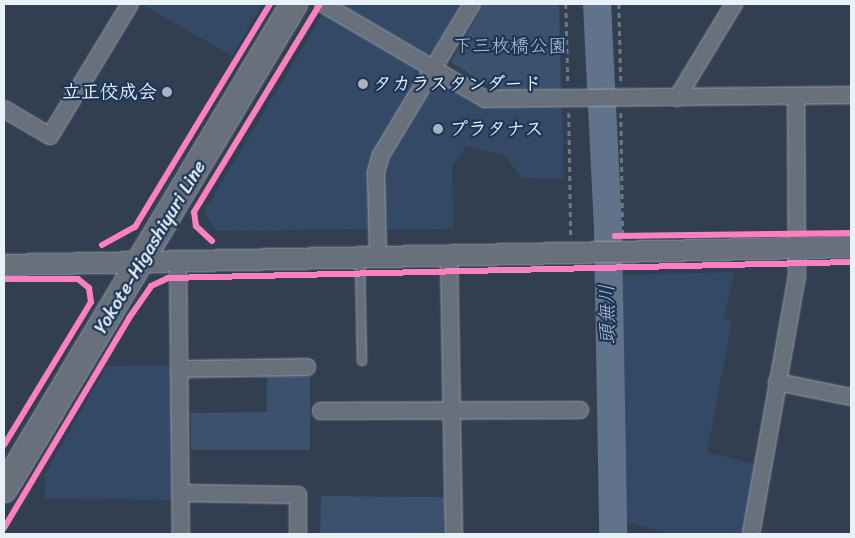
<!DOCTYPE html>
<meta charset="utf-8">
<style>
body{margin:0}
#map{position:relative;width:855px;height:538px;overflow:hidden;background:#323f50;font-family:Sriracha,"Klee One",sans-serif}
div>[style]{position:absolute}
.built>*{inset:0;background:#334965}
.green>*{inset:0;background:#3c516d}
.river>*{height:28px;margin:-14px;padding:0 14px;transform-origin:14px;border-radius:14px;background:#60738a}
.path>*{height:2.5px;margin-top:-1.25px;transform-origin:0;background:repeating-linear-gradient(90deg,#707881 0 5px,transparent 0 9px)}
.roads{filter:drop-shadow(0 0 1px #99a0aa) drop-shadow(0 0 1px #99a0aa)}
.service>*{height:8px;margin:-4px;padding:0 4px;transform-origin:4px;border-radius:4px;background:#67707b}
.minor>*{height:16px;margin:-8px;padding:0 8px;transform-origin:8px;border-radius:8px;background:#67707b}
.tertiary>*{height:20px;margin:-10px;padding:0 10px;transform-origin:10px;border-radius:10px;background:#67707b}
.primary>*{height:26px;margin:-13px;padding:0 13px;transform-origin:13px;border-radius:13px;background:#67707b}
.cycleway>*{height:6px;margin:-3px;padding:0 3px;transform-origin:3px;border-radius:3px;background:#ff80c0}
.dots>*{width:14px;height:14px;translate:-50% -50%;box-sizing:border-box;border:2px solid #1d3557;border-radius:50%}
span{translate:-50% -50%;white-space:nowrap;text-align:center;line-height:1.15;-webkit-text-stroke:4.5px #1d3557;paint-order:stroke}
.park-label{font-size:19px;color:#b5c2d0}
.poi-label{font-size:19px;color:#e8f1f8;font-weight:700}
.left{translate:0 -50%;text-align:left}
.right{translate:-100% -50%;text-align:right}
.street-label{font-size:19px;color:#e8f1f8}
.water-label{font-size:20px;color:#b4c1ce;font-style:italic}
.frame{position:absolute;inset:0;border:5px solid #e8f1f8;pointer-events:none}
</style>
<div id="map">
<div class="built">
<i style="clip-path:polygon(141px 4px,262px 4px,232px 56px)"></i>
<i style="clip-path:polygon(341px 4px,466px 4px,437px 51px,424px 54px)"></i>
<i style="clip-path:polygon(323px 14px,416px 68px,418px 81px,369px 164px,370px 229px,216px 231px,204px 211px)"></i>
<i style="clip-path:polygon(443px 84px,482px 109px,562px 107px,564px 179px,522px 178px,504px 155px,466px 146px,452px 167px,453px 229px,384px 230px,384px 165px,430px 86px)"></i>
<i style="clip-path:polygon(734px 272px,724px 319px,732px 320px,707px 452px,757px 465px,743px 534px,672px 534px,619px 520px,615px 275px)"></i>
<i style="clip-path:polygon(176px 365px,175px 500px,44px 499px,45px 474px,107px 366px)"></i>
</div>
<div class="green">
<i style="clip-path:polygon(484px 4px,559px 4px,561px 89px,497px 91px,451px 62px)"></i>
<i style="clip-path:polygon(267px 377px,310px 377px,310px 450px,191px 450px,191px 413px,267px 412px)"></i>
<i style="clip-path:polygon(321px 496px,444px 497px,443px 534px,320px 534px)"></i>
</div>
<div class="river">
<i style="left:597px;top:4px;width:229px;rotate:87.2deg"></i>
<i style="left:608px;top:233px;width:301px;rotate:89deg"></i>
</div>
<div class="path">
<i style="left:566px;top:4px;width:78px;rotate:88.5deg"></i>
<i style="left:619px;top:4px;width:78px;rotate:88.5deg"></i>
<i style="left:569px;top:113px;width:122px;rotate:89.1deg"></i>
<i style="left:621px;top:113px;width:122px;rotate:89.1deg"></i>
</div>
<div class="roads">
<div class="service">
<i style="left:360px;top:258px;width:103px;rotate:88.9deg"></i>
</div>
<div class="minor">
<i style="left:323px;top:4px;width:188px;rotate:30.4deg"></i>
<i style="left:485px;top:99px;width:366px;rotate:-0.6deg"></i>
<i style="left:677px;top:98px;width:110px;rotate:-58.8deg"></i>
<i style="left:4px;top:109px;width:53px;rotate:30.4deg"></i>
<i style="left:50px;top:136px;width:154px;rotate:-58.8deg"></i>
<i style="left:449px;top:254px;width:280px;rotate:89deg"></i>
<i style="left:378px;top:256px;width:84px;rotate:-91.4deg"></i>
<i style="left:376px;top:172px;width:18px;rotate:-74deg"></i>
<i style="left:381px;top:155px;width:176px;rotate:-58.9deg"></i>
<i style="left:178px;top:260px;width:274px;rotate:89.4deg"></i>
<i style="left:181px;top:369px;width:126px;rotate:-0.9deg"></i>
<i style="left:777px;top:382px;width:76px;rotate:11.5deg"></i>
<i style="left:321px;top:411px;width:259px;rotate:-0.2deg"></i>
<i style="left:182px;top:493px;width:116px;rotate:1deg"></i>
<i style="left:298px;top:495px;width:39px;rotate:90deg"></i>
<i style="left:751px;top:534px;width:261px;rotate:-79.9deg"></i>
<i style="left:797px;top:277px;width:181px;rotate:-90.3deg"></i>
</div>
<div class="tertiary">
<i style="left:4px;top:265px;width:847px;rotate:-1.22deg"></i>
</div>
<div class="primary">
<i style="left:4px;top:489px;width:565px;rotate:-59.12deg"></i>
</div>
</div>
<div class="cycleway">
<i style="left:615px;top:236px;width:236px;rotate:-0.7deg"></i>
<i style="left:212px;top:241px;width:22px;rotate:-137deg"></i>
<i style="left:196px;top:226px;width:14px;rotate:-98deg"></i>
<i style="left:194px;top:212px;width:243px;rotate:-58.8deg"></i>
<i style="left:102px;top:245px;width:38px;rotate:-29deg"></i>
<i style="left:135px;top:227px;width:261px;rotate:-58.8deg"></i>
<i style="left:4px;top:279px;width:74px"></i>
<i style="left:78px;top:279px;width:14px;rotate:39deg"></i>
<i style="left:89px;top:288px;width:14px;rotate:82deg"></i>
<i style="left:91px;top:302px;width:167px;rotate:121.3deg"></i>
<i style="left:4px;top:528px;width:244px;rotate:-59.2deg"></i>
<i style="left:129px;top:318px;width:39px;rotate:-55deg"></i>
<i style="left:151px;top:286px;width:19px;rotate:-25deg"></i>
<i style="left:168px;top:278px;width:683px;rotate:-1.34deg"></i>
</div>
<div class="dots">
<i style="left:363px;top:84px;background:#a8b3bd"></i>
<i style="left:167px;top:92px;background:#a8b3bd"></i>
<i style="left:438px;top:129px;background:#a8b3bd"></i>
</div>
<div class="park-label">
<span style="left:510px;top:46px">下三枚橋公園</span>
</div>
<div class="poi-label">
<span class="left" style="left:373px;top:84px">タカラスタンダード</span>
<span class="right" style="left:157px;top:92px">立正佼成会</span>
<span class="left" style="left:449px;top:129px">プラタナス</span>
</div>
<div class="street-label">
<span style="left:150px;top:247px;rotate:-59deg">Yokote-Higashiyuri Line</span>
</div>
<div class="water-label">
<span style="left:607px;top:314px;rotate:-91deg">頭無川</span>
</div>
<div class="frame"></div>
</div>
